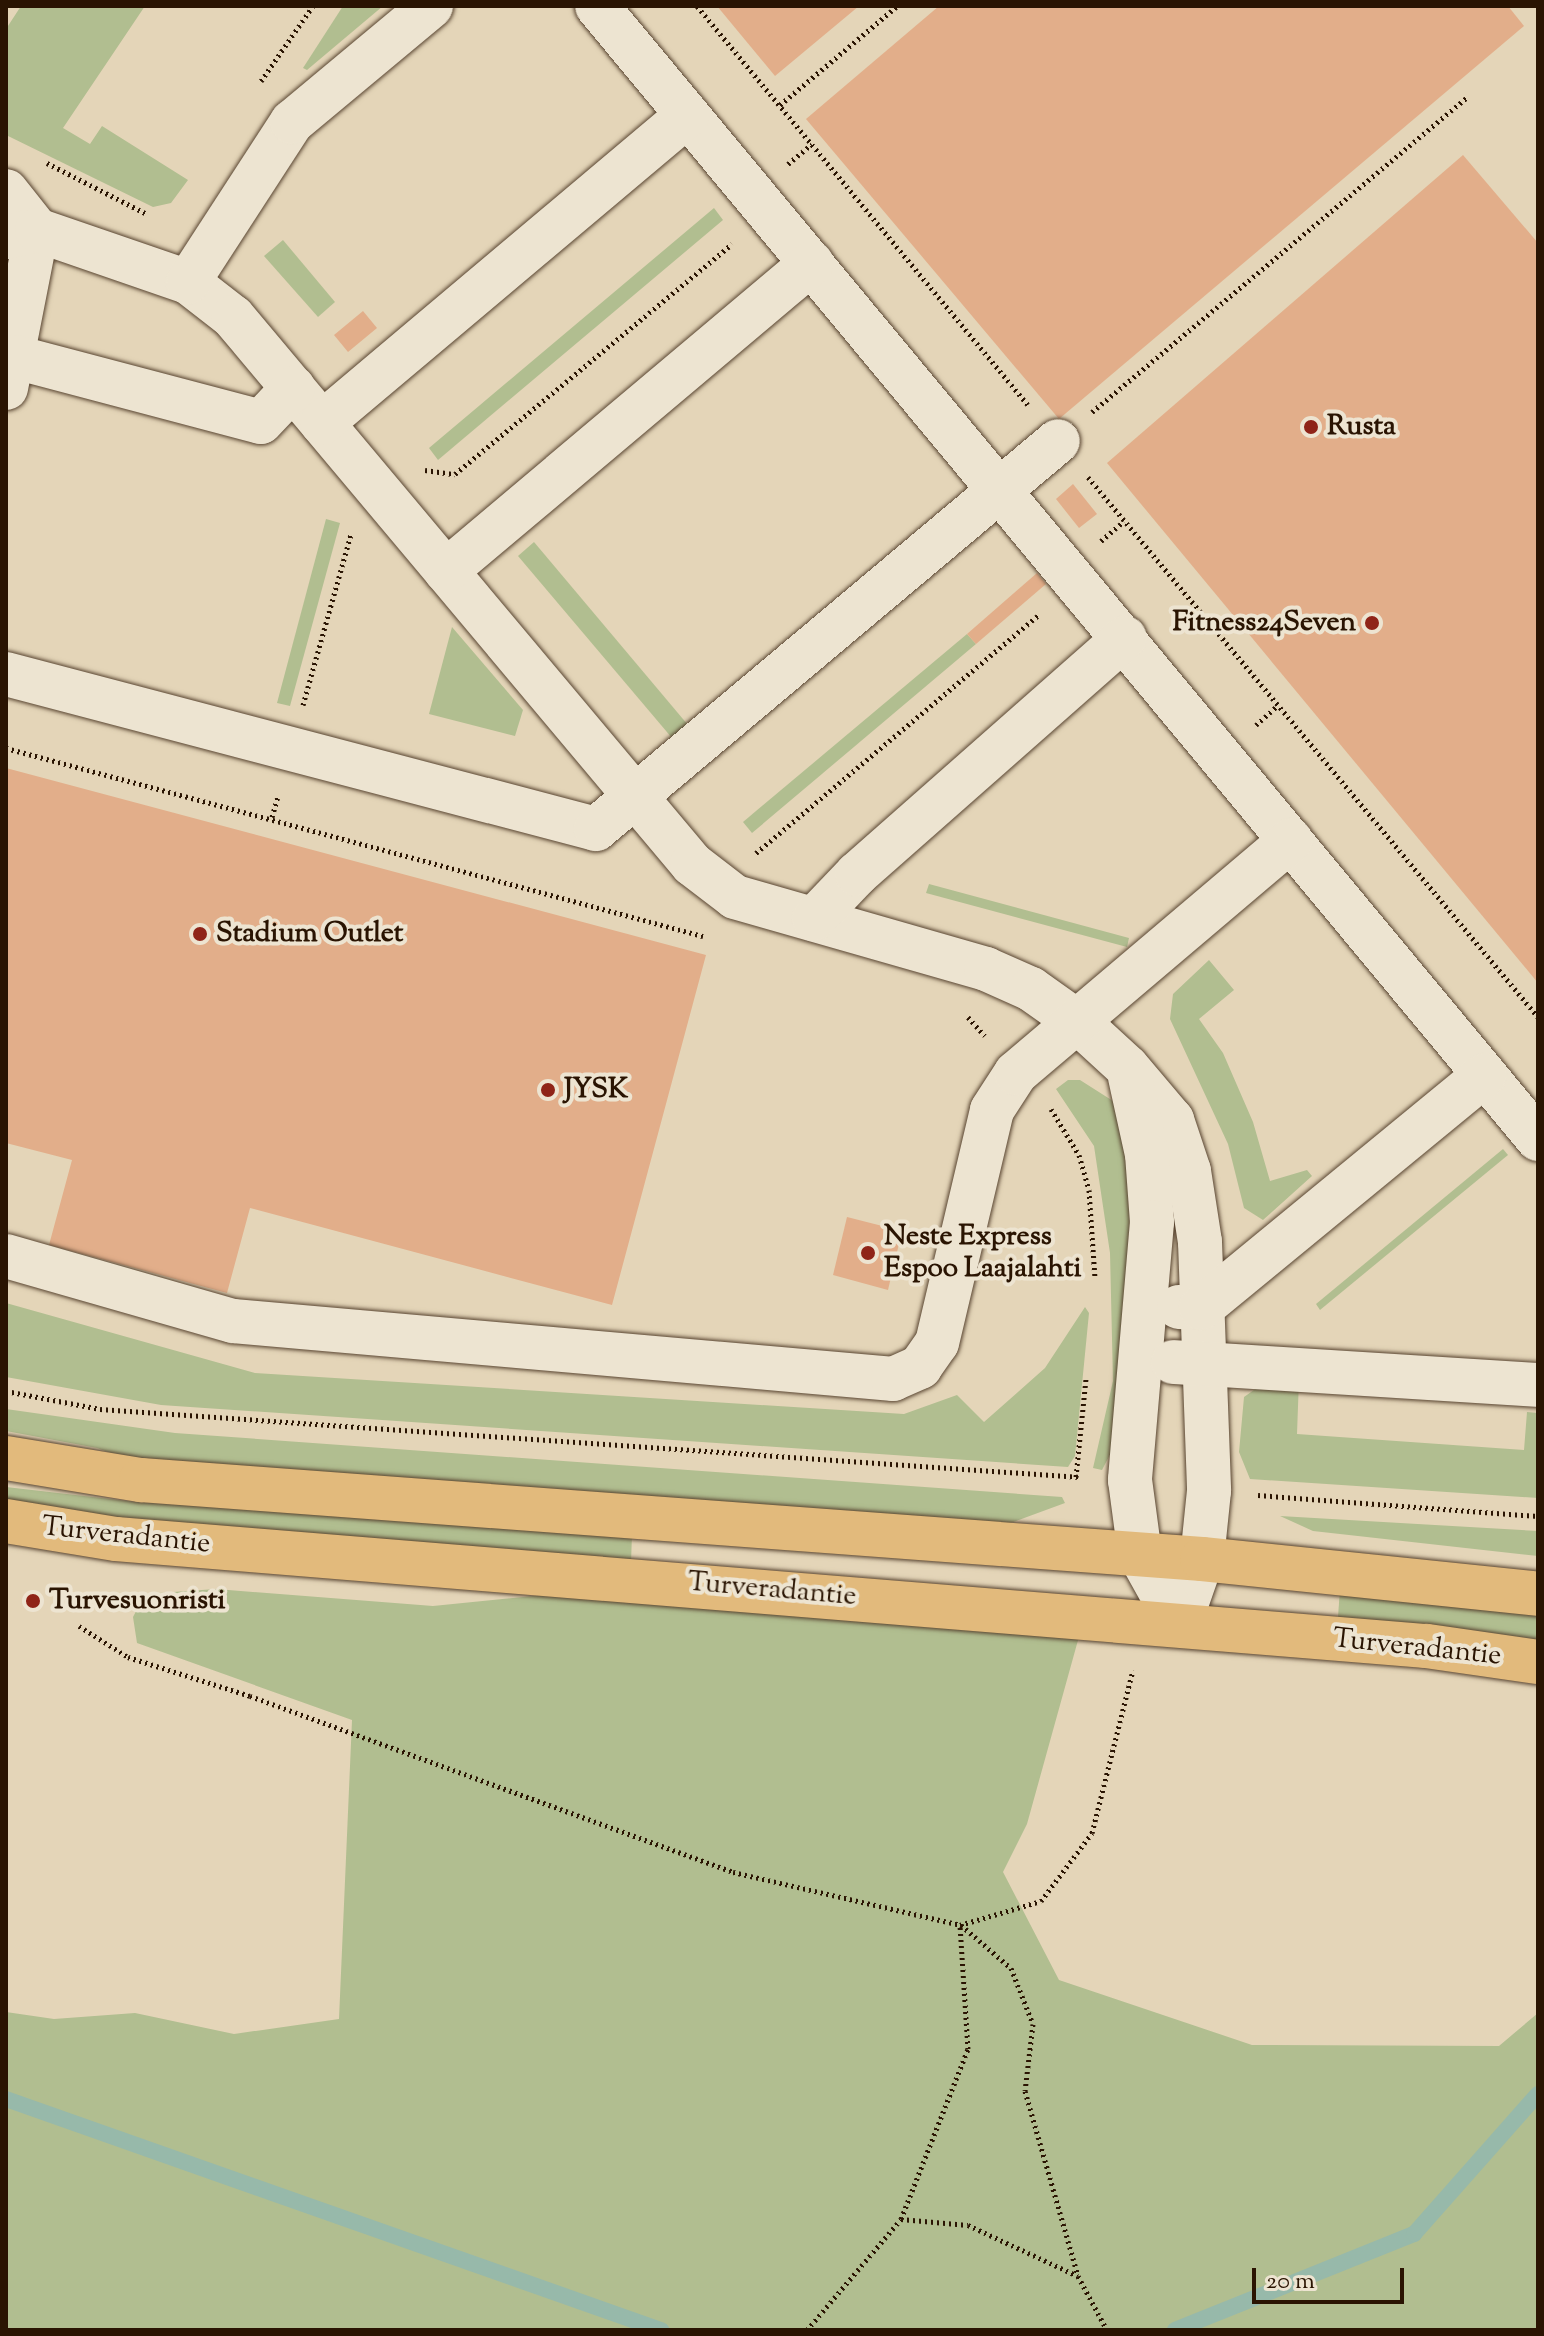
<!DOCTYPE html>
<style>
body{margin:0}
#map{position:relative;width:1544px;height:2336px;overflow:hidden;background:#e4d5b8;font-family:"Sorts Mill Goudy",serif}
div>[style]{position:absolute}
.green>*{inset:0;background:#b1be90}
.stream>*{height:16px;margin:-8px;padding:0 8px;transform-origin:8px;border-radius:8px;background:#97b9aa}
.building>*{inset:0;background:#e2ae8a}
.path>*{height:5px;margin-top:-2.5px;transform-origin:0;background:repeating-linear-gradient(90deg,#2a1402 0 2px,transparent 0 6px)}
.roads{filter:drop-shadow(0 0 2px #584430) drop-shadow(0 0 2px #584430)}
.minor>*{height:44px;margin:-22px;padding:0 22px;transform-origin:22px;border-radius:22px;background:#ede4d1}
.major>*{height:44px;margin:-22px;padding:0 22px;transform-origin:22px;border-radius:22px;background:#e2ba7c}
.dots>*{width:22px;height:22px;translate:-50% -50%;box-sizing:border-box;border:4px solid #ede4d1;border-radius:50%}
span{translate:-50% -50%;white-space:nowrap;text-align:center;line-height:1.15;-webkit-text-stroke:8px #ede4d1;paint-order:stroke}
.poi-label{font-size:28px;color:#2a1402;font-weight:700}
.left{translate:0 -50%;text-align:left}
.right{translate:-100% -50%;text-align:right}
.street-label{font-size:28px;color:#2a1402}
.frame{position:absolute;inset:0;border:8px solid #2a1402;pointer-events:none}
.scale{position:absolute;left:1252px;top:2268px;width:152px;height:36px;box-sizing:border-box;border:4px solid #2a1402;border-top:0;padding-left:10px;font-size:24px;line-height:28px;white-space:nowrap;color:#2a1402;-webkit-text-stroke:6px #ede4d1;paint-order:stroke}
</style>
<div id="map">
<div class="green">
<i style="clip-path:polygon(21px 6px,145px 6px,63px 128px,90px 144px,102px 126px,188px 180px,171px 203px,153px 207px,6px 135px,6px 29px)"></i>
<i style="clip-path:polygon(343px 6px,383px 6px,307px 70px,303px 68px)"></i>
<i style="clip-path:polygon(714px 208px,723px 220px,438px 460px,429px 448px)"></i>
<i style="clip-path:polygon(283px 240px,335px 302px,318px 317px,264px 256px)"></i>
<i style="clip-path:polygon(326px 519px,340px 523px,290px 706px,277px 703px)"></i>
<i style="clip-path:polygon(534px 542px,688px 725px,672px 738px,518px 556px)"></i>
<i style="clip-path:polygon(452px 627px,523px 710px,515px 736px,429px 714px)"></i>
<i style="clip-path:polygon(967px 634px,976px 644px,752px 833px,743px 822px)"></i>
<i style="clip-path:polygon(929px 884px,1129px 938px,1127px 947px,926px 893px)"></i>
<i style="clip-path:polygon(1209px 960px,1234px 990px,1199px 1019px,1223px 1053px,1253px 1122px,1270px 1181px,1307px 1170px,1312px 1176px,1263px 1220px,1244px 1208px,1228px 1144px,1170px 1019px,1173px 994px)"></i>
<i style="clip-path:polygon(1068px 1080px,1080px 1080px,1113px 1101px,1124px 1128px,1131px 1183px,1130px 1269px,1116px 1443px,1102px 1470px,1093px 1468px,1113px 1381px,1110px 1253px,1094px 1146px,1056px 1089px)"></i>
<i style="clip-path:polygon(1503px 1149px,1508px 1155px,1320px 1310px,1316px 1304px)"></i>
<i style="clip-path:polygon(6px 1303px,255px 1373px,904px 1414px,957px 1395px,984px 1422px,1045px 1368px,1085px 1307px,1089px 1313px,1075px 1456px,1068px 1467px,161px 1405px,6px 1377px)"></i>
<i style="clip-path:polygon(1299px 1379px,1297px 1434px,1524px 1450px,1527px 1412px,1538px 1413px,1538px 1498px,1250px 1479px,1239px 1452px,1244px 1397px,1268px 1380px)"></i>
<i style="clip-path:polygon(6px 1409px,175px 1433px,1062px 1497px,1065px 1503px,1008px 1524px,133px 1461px,97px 1448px,6px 1431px)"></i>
<i style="clip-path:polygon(6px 1487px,136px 1502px,632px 1534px,631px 1563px,6px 1512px)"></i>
<i style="clip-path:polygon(1280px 1516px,1538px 1531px,1538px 1556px,1313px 1531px)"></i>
<i style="clip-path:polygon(216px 1589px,433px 1606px,543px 1595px,1080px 1633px,1027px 1824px,1003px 1872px,1059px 1980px,1252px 2045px,1499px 2046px,1538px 2013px,1538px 2330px,6px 2330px,6px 2012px,54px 2019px,135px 2013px,234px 2034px,339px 2019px,352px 1720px,137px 1643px,133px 1617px,145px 1594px)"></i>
<i style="clip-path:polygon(1340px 1589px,1538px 1611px,1538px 1642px,1338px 1617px)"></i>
</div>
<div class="stream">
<i style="left:6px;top:2099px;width:695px;rotate:19.43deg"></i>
<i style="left:1175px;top:2330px;width:258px;rotate:-21.9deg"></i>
<i style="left:1414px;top:2234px;width:187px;rotate:-48.5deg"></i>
</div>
<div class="building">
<i style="clip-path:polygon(717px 6px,859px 6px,775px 76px)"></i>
<i style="clip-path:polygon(939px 6px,1508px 6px,1524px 26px,1059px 419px,806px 119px)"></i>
<i style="clip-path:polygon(1463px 155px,1538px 243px,1538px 983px,1107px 463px)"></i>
<i style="clip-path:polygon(363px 311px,377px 328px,348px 352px,334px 335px)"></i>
<i style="clip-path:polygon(1073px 484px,1097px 514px,1079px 528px,1056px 499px)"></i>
<i style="clip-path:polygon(1037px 573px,1046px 584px,976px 644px,967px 634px)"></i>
<i style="clip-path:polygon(6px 768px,706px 955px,612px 1305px,250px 1208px,227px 1293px,49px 1245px,72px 1160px,6px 1143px)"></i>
<i style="clip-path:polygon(847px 1217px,902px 1231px,888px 1290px,833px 1275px)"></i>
</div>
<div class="path">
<i style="left:697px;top:6px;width:518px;rotate:50.32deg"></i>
<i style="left:261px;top:81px;width:91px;rotate:-55.3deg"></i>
<i style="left:780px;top:105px;width:153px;rotate:-40.2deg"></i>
<i style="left:47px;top:163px;width:110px;rotate:27deg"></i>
<i style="left:788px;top:164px;width:31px;rotate:-40deg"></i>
<i style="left:1092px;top:412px;width:491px;rotate:-40deg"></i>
<i style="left:425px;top:470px;width:30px;rotate:8deg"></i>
<i style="left:455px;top:474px;width:360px;rotate:-39.7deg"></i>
<i style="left:1088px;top:477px;width:703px;rotate:50.19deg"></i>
<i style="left:1101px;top:541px;width:30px;rotate:-41deg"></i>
<i style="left:303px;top:705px;width:178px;rotate:-74.3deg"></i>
<i style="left:1256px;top:725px;width:27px;rotate:-42deg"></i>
<i style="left:6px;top:748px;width:722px;rotate:15.1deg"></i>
<i style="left:272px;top:817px;width:22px;rotate:-74deg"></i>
<i style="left:756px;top:853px;width:370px;rotate:-40.1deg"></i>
<i style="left:968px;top:1017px;width:25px;rotate:48deg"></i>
<i style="left:1051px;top:1109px;width:54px;rotate:58.7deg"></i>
<i style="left:1079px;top:1155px;width:36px;rotate:74deg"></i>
<i style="left:1089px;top:1190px;width:87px;rotate:86.1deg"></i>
<i style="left:6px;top:1391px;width:96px;rotate:10.8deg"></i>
<i style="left:100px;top:1409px;width:983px;rotate:3.97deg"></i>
<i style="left:1076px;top:1477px;width:100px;rotate:-84.2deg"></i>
<i style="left:1258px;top:1495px;width:281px;rotate:4.3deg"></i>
<i style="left:79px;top:1626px;width:58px;rotate:32.3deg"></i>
<i style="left:128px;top:1657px;width:128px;rotate:17.7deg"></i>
<i style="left:250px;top:1696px;width:514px;rotate:20.02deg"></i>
<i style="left:733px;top:1872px;width:233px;rotate:13.1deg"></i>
<i style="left:960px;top:1925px;width:84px;rotate:-16.5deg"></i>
<i style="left:1041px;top:1901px;width:85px;rotate:-53.1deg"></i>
<i style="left:1092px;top:1833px;width:168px;rotate:-75.9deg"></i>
<i style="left:961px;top:1925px;width:66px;rotate:40.7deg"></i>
<i style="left:1011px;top:1968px;width:60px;rotate:68.6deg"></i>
<i style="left:1033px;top:2024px;width:67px;rotate:96.8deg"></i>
<i style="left:1025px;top:2091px;width:192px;rotate:74deg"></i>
<i style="left:1078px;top:2276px;width:61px;rotate:61.8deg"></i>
<i style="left:901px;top:2219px;width:183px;rotate:-68.5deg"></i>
<i style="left:968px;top:2049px;width:123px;rotate:-93.7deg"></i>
<i style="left:807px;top:2330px;width:145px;rotate:-49.7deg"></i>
<i style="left:901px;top:2219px;width:67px;rotate:5.1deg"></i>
<i style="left:968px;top:2225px;width:121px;rotate:24.9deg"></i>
</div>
<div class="roads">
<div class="minor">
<i style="left:597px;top:6px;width:1473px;rotate:50.29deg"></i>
<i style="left:6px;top:191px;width:50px;rotate:51.5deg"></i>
<i style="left:37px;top:230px;width:161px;rotate:101.1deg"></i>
<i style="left:6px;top:237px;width:32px;rotate:-13deg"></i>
<i style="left:37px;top:230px;width:160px;rotate:19deg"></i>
<i style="left:188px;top:282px;width:57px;rotate:37.9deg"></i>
<i style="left:233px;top:317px;width:714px;rotate:50deg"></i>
<i style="left:692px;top:864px;width:54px;rotate:37.5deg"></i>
<i style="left:735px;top:897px;width:261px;rotate:16deg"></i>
<i style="left:986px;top:969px;width:49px;rotate:24deg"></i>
<i style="left:1031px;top:989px;width:59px;rotate:35.3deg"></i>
<i style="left:1079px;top:1023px;width:65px;rotate:42.5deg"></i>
<i style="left:1127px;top:1067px;width:70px;rotate:49.7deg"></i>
<i style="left:1172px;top:1120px;width:54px;rotate:71.6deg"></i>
<i style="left:1189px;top:1171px;width:72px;rotate:81.2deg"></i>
<i style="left:1200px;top:1242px;width:249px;rotate:87.9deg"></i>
<i style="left:1209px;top:1491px;width:68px;rotate:95.9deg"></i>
<i style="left:1202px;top:1559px;width:70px;rotate:109.2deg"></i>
<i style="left:188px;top:282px;width:191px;rotate:-57deg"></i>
<i style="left:292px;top:122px;width:181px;rotate:-39.8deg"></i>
<i style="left:15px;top:357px;width:254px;rotate:14.8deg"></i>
<i style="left:261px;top:422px;width:47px;rotate:-46.7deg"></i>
<i style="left:322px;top:423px;width:478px;rotate:-40.1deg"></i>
<i style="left:446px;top:571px;width:478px;rotate:-40.1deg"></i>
<i style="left:6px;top:674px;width:610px;rotate:14.72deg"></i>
<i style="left:596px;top:829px;width:603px;rotate:-40.02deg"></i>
<i style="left:814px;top:919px;width:62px;rotate:-46.3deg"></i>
<i style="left:857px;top:874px;width:357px;rotate:-41.4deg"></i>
<i style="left:1130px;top:1077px;width:79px;rotate:77.6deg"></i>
<i style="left:1147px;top:1154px;width:68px;rotate:85.8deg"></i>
<i style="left:1152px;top:1222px;width:259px;rotate:94.9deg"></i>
<i style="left:1130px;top:1480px;width:76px;rotate:82.4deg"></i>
<i style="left:1140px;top:1555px;width:80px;rotate:60.9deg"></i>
<i style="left:6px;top:1256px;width:236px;rotate:16deg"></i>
<i style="left:233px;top:1321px;width:663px;rotate:5.02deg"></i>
<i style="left:893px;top:1379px;width:30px;rotate:-24deg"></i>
<i style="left:920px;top:1367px;width:29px;rotate:-55deg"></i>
<i style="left:937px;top:1343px;width:239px;rotate:-76.7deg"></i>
<i style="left:992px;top:1110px;width:44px;rotate:-57deg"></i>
<i style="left:1016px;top:1073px;width:360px;rotate:-40.3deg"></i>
<i style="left:1179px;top:1307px;width:22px;rotate:3deg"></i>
<i style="left:1201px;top:1308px;width:367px;rotate:-39.4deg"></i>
<i style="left:1173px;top:1362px;width:366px;rotate:3.6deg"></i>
</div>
<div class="major">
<i style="left:6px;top:1458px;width:137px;rotate:9.3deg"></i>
<i style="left:141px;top:1480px;width:1064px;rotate:4.26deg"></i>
<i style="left:1202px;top:1559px;width:338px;rotate:5.9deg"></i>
<i style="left:6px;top:1521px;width:111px;rotate:9.3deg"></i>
<i style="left:116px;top:1539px;width:1315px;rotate:4.67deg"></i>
<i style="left:1427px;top:1646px;width:112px;rotate:8.2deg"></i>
</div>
</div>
<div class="dots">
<i style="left:1311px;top:427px;background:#8f2418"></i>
<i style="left:1372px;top:623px;background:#8f2418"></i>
<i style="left:200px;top:934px;background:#8f2418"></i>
<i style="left:548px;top:1090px;background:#8f2418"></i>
<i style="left:868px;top:1253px;background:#8f2418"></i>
<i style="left:33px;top:1601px;background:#8f2418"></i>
</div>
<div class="poi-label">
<span class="left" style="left:1327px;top:427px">Rusta</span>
<span class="right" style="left:1356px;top:623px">Fitness24Seven</span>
<span class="left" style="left:216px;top:934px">Stadium Outlet</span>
<span class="left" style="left:564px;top:1090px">JYSK</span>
<span class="left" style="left:884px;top:1253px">Neste Express<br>Espoo Laajalahti</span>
<span class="left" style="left:49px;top:1601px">Turvesuonristi</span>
</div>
<div class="street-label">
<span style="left:126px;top:1536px;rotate:6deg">Turveradantie</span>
<span style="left:772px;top:1590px;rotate:5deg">Turveradantie</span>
<span style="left:1417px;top:1648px;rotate:6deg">Turveradantie</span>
</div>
<div class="frame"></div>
<div class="scale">20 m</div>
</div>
